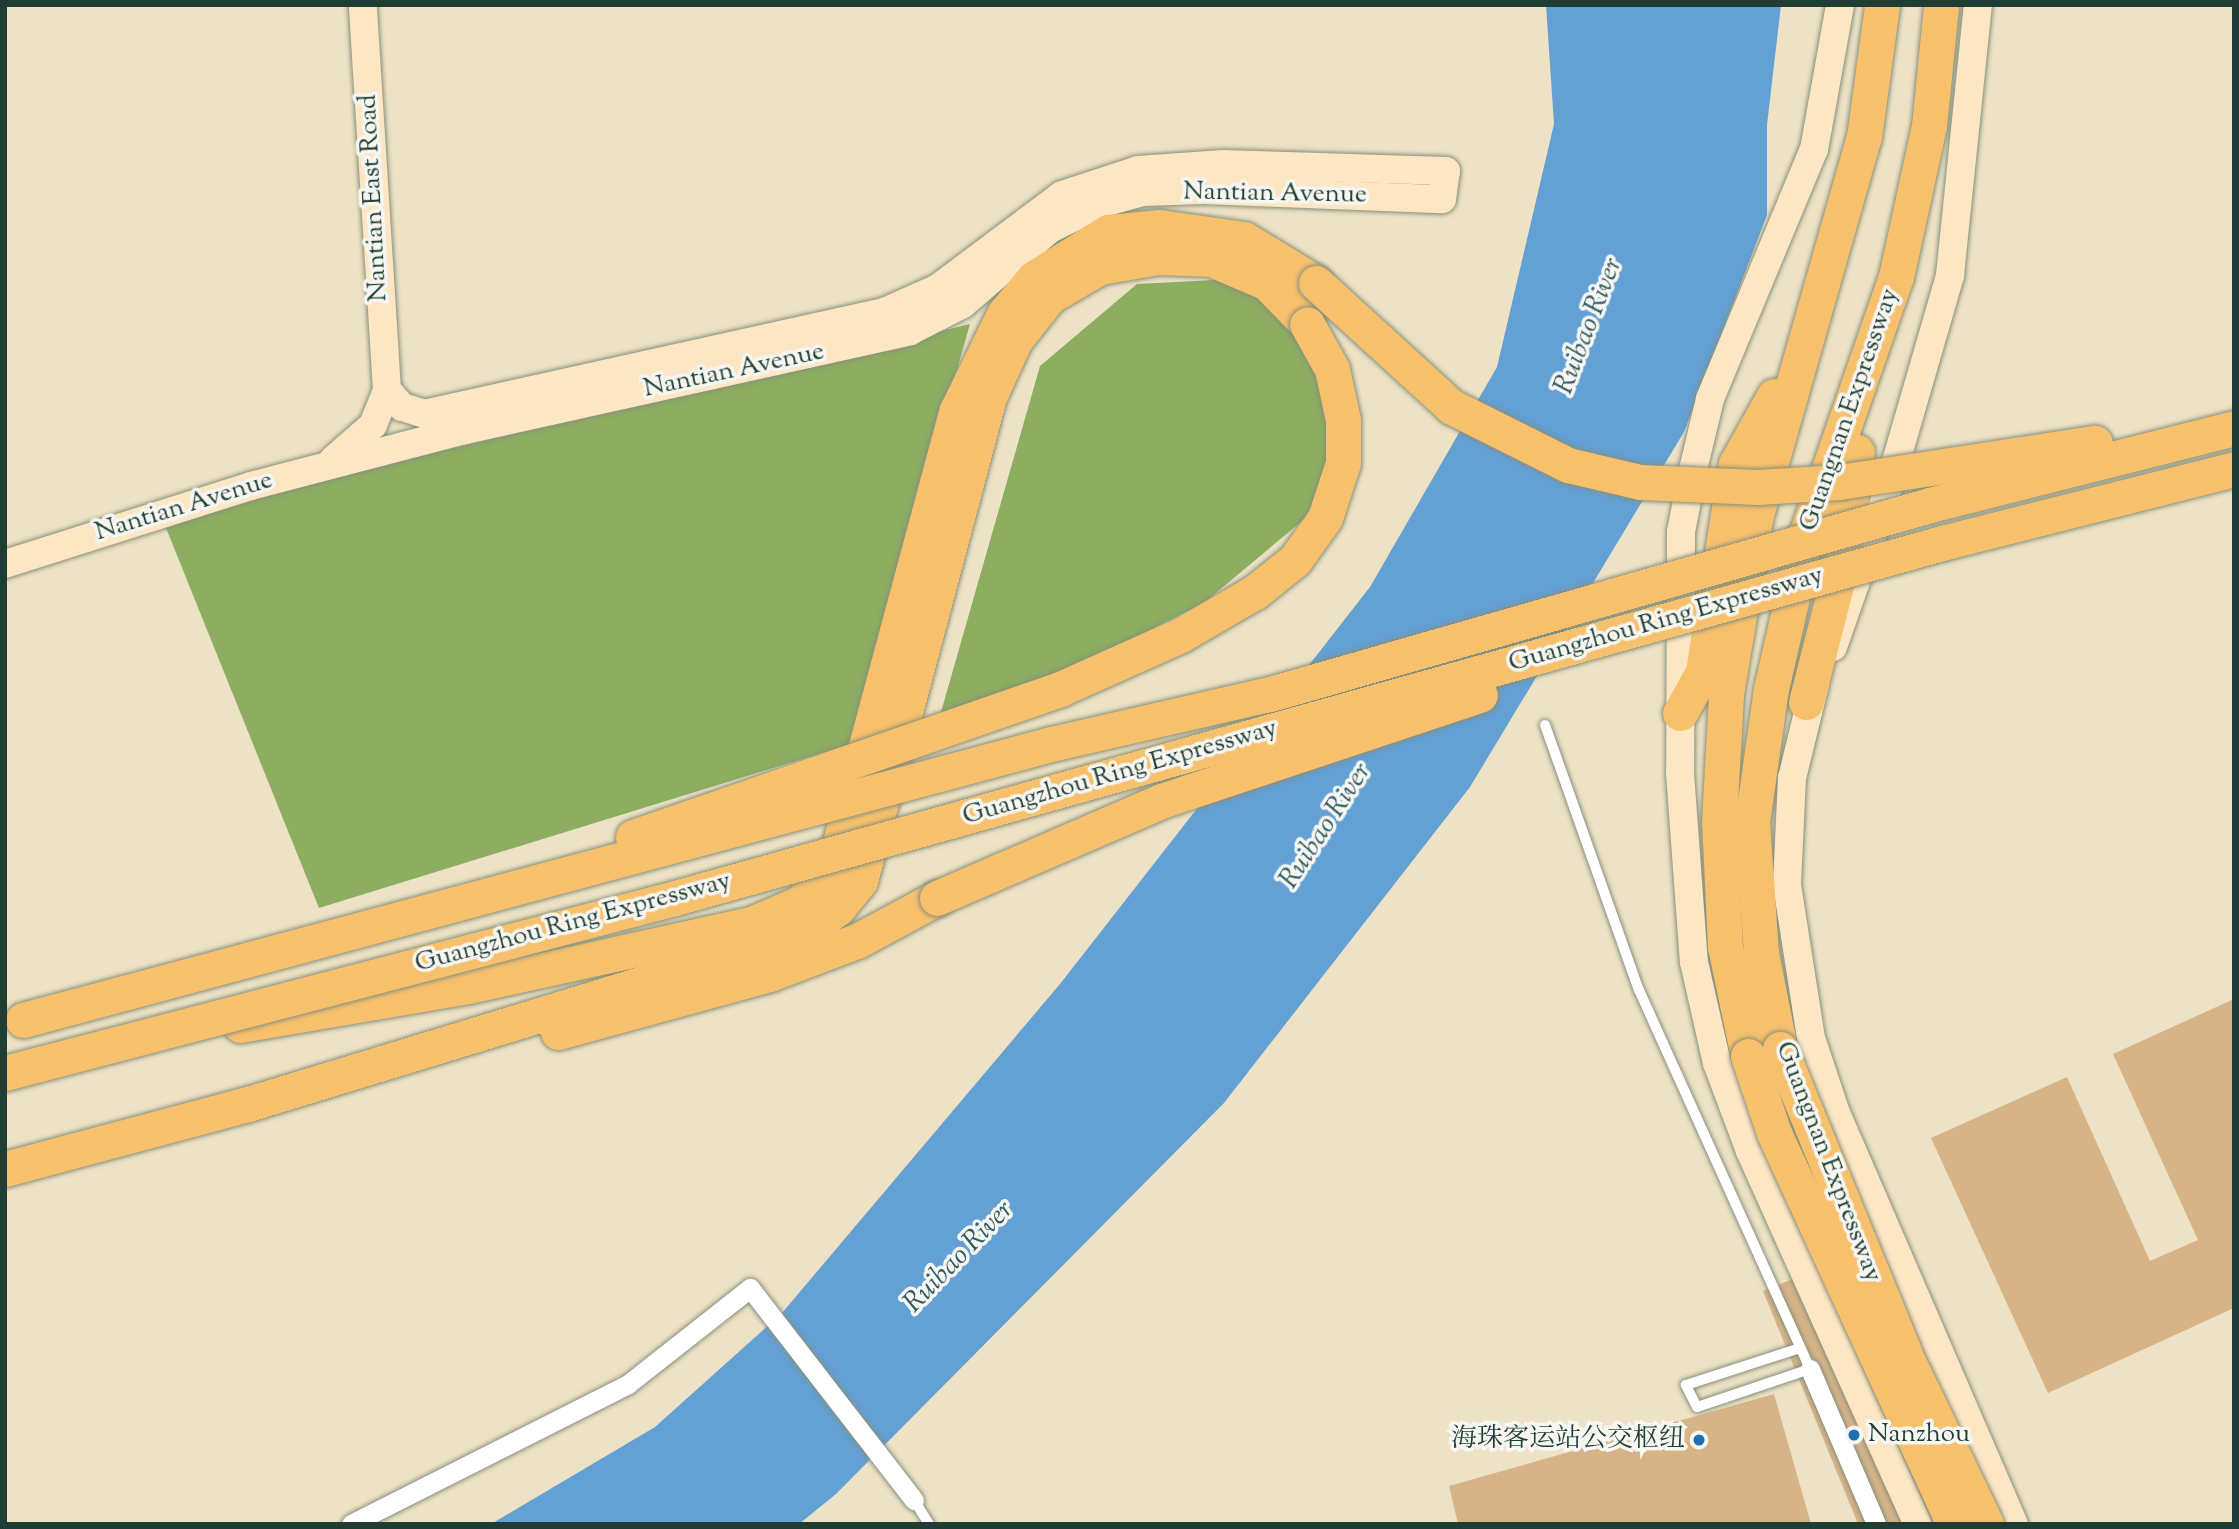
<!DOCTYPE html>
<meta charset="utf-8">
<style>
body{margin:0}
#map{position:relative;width:2239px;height:1529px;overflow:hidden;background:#ede2c5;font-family:"Sorts Mill Goudy","Noto Serif SC",serif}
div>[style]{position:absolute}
.forest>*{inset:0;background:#8dad61}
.water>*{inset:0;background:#63a0d4}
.building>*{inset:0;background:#d7b488}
.roads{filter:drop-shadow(0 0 2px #86907c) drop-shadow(0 0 2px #86907c)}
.lane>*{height:10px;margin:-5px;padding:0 5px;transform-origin:5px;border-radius:5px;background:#fff}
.street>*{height:19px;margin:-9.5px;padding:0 9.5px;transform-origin:9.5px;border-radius:9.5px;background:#fff}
.secondary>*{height:28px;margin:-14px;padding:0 14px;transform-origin:14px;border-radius:14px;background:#fce6c4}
.highway>*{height:35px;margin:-17.5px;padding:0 17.5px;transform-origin:17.5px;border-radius:17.5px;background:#f7c06c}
.bridges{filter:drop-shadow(0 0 2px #86907c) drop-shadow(0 0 2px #86907c)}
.highway-bridge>*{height:35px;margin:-17.5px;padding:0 17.5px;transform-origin:17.5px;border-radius:17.5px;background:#f7c06c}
.dots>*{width:19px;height:19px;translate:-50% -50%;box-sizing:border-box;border:4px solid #f6f6f2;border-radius:50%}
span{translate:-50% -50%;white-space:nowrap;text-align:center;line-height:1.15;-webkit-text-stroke:7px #f6f6f2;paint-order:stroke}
.street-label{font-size:26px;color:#1f3d34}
.poi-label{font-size:26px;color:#1f3d34}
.left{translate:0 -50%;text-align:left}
.right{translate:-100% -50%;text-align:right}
.water-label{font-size:28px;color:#335b64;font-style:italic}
.frame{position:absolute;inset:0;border:7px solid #1f3d34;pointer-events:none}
</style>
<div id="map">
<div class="forest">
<i style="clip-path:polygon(1234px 279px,1281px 313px,1323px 372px,1334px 444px,1307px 517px,1205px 602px,1092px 659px,939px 719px,1040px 366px,1137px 284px)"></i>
<i style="clip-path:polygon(970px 324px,851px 744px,319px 908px,166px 528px,250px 497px)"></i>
</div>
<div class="water">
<i style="clip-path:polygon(1546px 5px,1781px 5px,1767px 125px,1767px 215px,1684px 432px,1470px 787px,1224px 1103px,836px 1494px,799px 1524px,491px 1524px,655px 1427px,782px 1313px,1060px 984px,1370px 587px,1497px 367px,1554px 124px)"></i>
</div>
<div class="building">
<i style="clip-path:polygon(2234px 999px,2234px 1308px,2048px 1393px,1931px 1138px,2067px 1077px,2150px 1261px,2198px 1240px,2113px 1054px)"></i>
<i style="clip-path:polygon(1817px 1269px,1922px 1524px,1858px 1524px,1763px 1291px)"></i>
<i style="clip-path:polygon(1774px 1394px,1811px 1524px,1458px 1524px,1449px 1486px)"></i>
</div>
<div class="roads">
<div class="lane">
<i style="left:1545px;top:725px;width:281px;rotate:70.5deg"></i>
<i style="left:1639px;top:990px;width:416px;rotate:65.7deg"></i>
<i style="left:1810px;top:1369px;width:119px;rotate:161.4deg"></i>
<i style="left:1697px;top:1407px;width:25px;rotate:-117deg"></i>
<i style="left:1686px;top:1385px;width:120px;rotate:-18deg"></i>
<i style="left:914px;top:1500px;width:28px;rotate:58deg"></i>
</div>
<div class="street">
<i style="left:1810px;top:1369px;width:168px;rotate:66.9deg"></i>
<i style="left:351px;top:1524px;width:310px;rotate:-26.8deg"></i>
<i style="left:628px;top:1384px;width:155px;rotate:-38.2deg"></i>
<i style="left:750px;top:1288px;width:268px;rotate:52.3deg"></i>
</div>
<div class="secondary">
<i style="left:1840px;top:5px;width:146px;rotate:100.2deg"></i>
<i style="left:1814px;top:149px;width:271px;rotate:112.6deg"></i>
<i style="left:1710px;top:399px;width:73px;rotate:103.5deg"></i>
<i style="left:1693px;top:470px;width:63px;rotate:101deg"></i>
<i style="left:1681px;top:532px;width:241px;rotate:90.2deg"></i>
<i style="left:1680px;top:773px;width:190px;rotate:85.8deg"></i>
<i style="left:1694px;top:962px;width:104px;rotate:77.2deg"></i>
<i style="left:1717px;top:1063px;width:94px;rotate:69.4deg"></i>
<i style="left:1750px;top:1151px;width:409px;rotate:65.8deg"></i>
<i style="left:333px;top:460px;width:53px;rotate:-41.2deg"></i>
<i style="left:373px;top:425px;width:38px;rotate:-68deg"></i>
<i style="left:387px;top:390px;width:386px;rotate:-93.6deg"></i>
<i style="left:5px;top:564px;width:258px;rotate:-17.6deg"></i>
<i style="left:251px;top:486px;width:221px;rotate:-14.7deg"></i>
<i style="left:465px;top:430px;width:456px;rotate:-12.5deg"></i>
<i style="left:910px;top:331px;width:59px;rotate:-27deg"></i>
<i style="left:963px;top:304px;width:115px;rotate:-40.8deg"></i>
<i style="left:1050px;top:229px;width:59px;rotate:-26.1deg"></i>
<i style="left:1103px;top:203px;width:41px;rotate:-15.4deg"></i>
<i style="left:1143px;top:192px;width:60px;rotate:-1.9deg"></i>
<i style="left:1203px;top:190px;width:239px;rotate:2.2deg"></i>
<i style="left:1442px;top:199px;width:28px;rotate:-82deg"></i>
<i style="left:1446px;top:171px;width:223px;rotate:-178.2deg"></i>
<i style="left:1223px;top:164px;width:85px;rotate:176deg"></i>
<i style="left:1138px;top:170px;width:80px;rotate:161.8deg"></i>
<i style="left:1062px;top:195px;width:155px;rotate:143.1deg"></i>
<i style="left:938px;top:288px;width:59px;rotate:156deg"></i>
<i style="left:884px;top:312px;width:470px;rotate:167.5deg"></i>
<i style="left:425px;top:414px;width:24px;rotate:-163deg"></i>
<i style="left:402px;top:407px;width:23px;rotate:-131deg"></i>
<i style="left:1833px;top:647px;width:160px;rotate:-70.7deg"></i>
<i style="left:1886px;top:496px;width:230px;rotate:-73.8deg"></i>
<i style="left:1950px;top:275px;width:271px;rotate:-84.1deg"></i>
<i style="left:1815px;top:684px;width:97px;rotate:103.7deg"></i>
<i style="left:1792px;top:778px;width:107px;rotate:92.7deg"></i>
<i style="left:1787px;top:885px;width:155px;rotate:81.1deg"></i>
<i style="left:1811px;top:1038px;width:79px;rotate:71.6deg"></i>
<i style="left:1836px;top:1113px;width:448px;rotate:66.6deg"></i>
</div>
<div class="highway">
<i style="left:1806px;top:702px;width:153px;rotate:-75.6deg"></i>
<i style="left:1844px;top:554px;width:103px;rotate:-82.7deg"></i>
<i style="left:1680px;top:713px;width:47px;rotate:-60.7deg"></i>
<i style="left:1703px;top:672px;width:211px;rotate:-81deg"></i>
<i style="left:1736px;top:464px;width:78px;rotate:-60.8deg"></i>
<i style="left:240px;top:1025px;width:232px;rotate:-9.7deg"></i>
<i style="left:469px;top:986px;width:289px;rotate:-12.4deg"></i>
<i style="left:751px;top:924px;width:53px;rotate:-23.2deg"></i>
<i style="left:800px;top:903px;width:48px;rotate:-46.7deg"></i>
<i style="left:833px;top:868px;width:474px;rotate:-74.9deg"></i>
<i style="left:957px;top:410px;width:107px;rotate:-63.9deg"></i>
<i style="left:1004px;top:314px;width:47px;rotate:-50.2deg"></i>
<i style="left:1034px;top:278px;width:87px;rotate:-31.9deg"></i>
<i style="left:1108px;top:232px;width:52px;rotate:-5.5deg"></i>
<i style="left:1160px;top:227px;width:85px;rotate:8.1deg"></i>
<i style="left:1244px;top:239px;width:84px;rotate:31.4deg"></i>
<i style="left:558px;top:1032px;width:220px;rotate:-15.3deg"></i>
<i style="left:770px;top:974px;width:93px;rotate:-20.8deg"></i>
<i style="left:857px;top:941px;width:91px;rotate:-28.3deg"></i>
<i style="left:1780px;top:1049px;width:98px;rotate:-101.2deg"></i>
<i style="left:1761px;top:953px;width:131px;rotate:-93.9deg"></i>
<i style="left:1752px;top:822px;width:134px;rotate:-81.9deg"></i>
<i style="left:1771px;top:689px;width:161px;rotate:-77.1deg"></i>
<i style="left:1807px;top:532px;width:270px;rotate:-70.8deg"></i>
<i style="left:1896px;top:277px;width:155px;rotate:-77.7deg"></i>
<i style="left:1929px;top:126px;width:122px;rotate:-84.3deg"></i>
<i style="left:1748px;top:1056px;width:111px;rotate:-101.9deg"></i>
<i style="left:1725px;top:947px;width:126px;rotate:-92.7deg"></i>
<i style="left:1719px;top:821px;width:127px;rotate:-86.8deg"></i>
<i style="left:1726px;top:694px;width:181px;rotate:-80.5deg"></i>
<i style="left:1756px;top:515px;width:393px;rotate:-74.1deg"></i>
<i style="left:1864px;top:137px;width:133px;rotate:-82.2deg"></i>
<i style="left:5px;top:1169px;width:252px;rotate:-15deg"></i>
<i style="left:248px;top:1104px;width:578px;rotate:-16.99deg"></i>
<i style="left:801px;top:935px;width:46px;rotate:-36.1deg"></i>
<i style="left:838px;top:908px;width:35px;rotate:-51deg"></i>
<i style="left:860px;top:881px;width:501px;rotate:-75.08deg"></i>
<i style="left:989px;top:397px;width:63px;rotate:-65.5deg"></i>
<i style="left:1015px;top:340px;width:56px;rotate:-51.5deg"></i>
<i style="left:1050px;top:296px;width:58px;rotate:-30.1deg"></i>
<i style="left:1100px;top:267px;width:59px;rotate:-9.8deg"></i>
<i style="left:1158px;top:257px;width:53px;rotate:2.2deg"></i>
<i style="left:1211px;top:259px;width:61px;rotate:23.2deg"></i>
<i style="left:1267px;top:283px;width:57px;rotate:45.7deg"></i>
</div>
</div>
<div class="bridges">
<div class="highway-bridge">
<i style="left:1316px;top:283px;width:184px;rotate:42.4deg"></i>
<i style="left:1452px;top:407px;width:130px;rotate:26.6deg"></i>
<i style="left:1568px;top:465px;width:74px;rotate:13.3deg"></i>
<i style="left:1640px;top:482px;width:118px;rotate:2.4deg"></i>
<i style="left:1758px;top:487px;width:81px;rotate:-3.5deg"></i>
<i style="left:1839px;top:482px;width:259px;rotate:-8.7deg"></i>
<i style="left:633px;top:837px;width:452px;rotate:-19.1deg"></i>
<i style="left:1060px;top:689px;width:133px;rotate:-24.1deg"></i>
<i style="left:1181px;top:635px;width:86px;rotate:-30.2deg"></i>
<i style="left:1255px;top:592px;width:51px;rotate:-38.7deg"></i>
<i style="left:1295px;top:560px;width:52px;rotate:-54.5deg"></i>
<i style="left:1325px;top:518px;width:58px;rotate:-71.9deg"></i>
<i style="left:1343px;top:463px;width:43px;rotate:-90deg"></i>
<i style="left:1343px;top:420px;width:52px;rotate:-102.2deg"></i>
<i style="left:1332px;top:369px;width:51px;rotate:-119.1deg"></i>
<i style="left:937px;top:898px;width:244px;rotate:-23.4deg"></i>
<i style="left:1161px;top:801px;width:336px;rotate:-18.4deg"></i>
<i style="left:23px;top:1020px;width:1064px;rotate:-15.03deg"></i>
<i style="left:1051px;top:744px;width:225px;rotate:-12.9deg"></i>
<i style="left:1270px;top:694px;width:687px;rotate:-15.98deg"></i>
<i style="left:1930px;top:505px;width:314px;rotate:-14.2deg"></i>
<i style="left:1780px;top:1049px;width:339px;rotate:67.7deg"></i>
<i style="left:1909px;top:1363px;width:178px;rotate:64.4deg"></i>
<i style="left:1748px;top:1056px;width:81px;rotate:71.3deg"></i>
<i style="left:1774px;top:1133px;width:430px;rotate:65.3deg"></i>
<i style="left:5px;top:1073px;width:692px;rotate:-14.64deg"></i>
<i style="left:675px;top:898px;width:1320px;rotate:-15.65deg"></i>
<i style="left:1946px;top:542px;width:297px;rotate:-14.2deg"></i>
</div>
</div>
<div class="dots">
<i style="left:1854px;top:1435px;background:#1f6fb2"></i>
<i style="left:1699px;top:1440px;background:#1f6fb2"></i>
</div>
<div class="street-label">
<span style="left:1275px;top:194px;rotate:1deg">Nantian Avenue</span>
<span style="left:374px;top:198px;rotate:-93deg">Nantian East Road</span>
<span style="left:734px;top:371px;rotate:-12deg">Nantian Avenue</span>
<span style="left:1850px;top:410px;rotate:-71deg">Guangnan Expressway</span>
<span style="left:184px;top:507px;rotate:-17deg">Nantian Avenue</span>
<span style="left:1666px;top:620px;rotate:-16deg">Guangzhou Ring Expressway</span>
<span style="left:1120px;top:773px;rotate:-16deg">Guangzhou Ring Expressway</span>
<span style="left:573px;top:923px;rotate:-15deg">Guangzhou Ring Expressway</span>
<span style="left:1828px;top:1162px;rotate:69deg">Guangnan Expressway</span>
</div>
<div class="poi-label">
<span class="left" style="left:1868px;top:1435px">Nanzhou</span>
<span class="right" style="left:1685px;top:1440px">海珠客运站公交枢纽</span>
</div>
<div class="water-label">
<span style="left:1589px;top:326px;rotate:-69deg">Ruibao River</span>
<span style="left:1326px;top:826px;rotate:-57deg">Ruibao River</span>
<span style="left:959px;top:1257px;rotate:-46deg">Ruibao River</span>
</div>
<div class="frame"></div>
</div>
